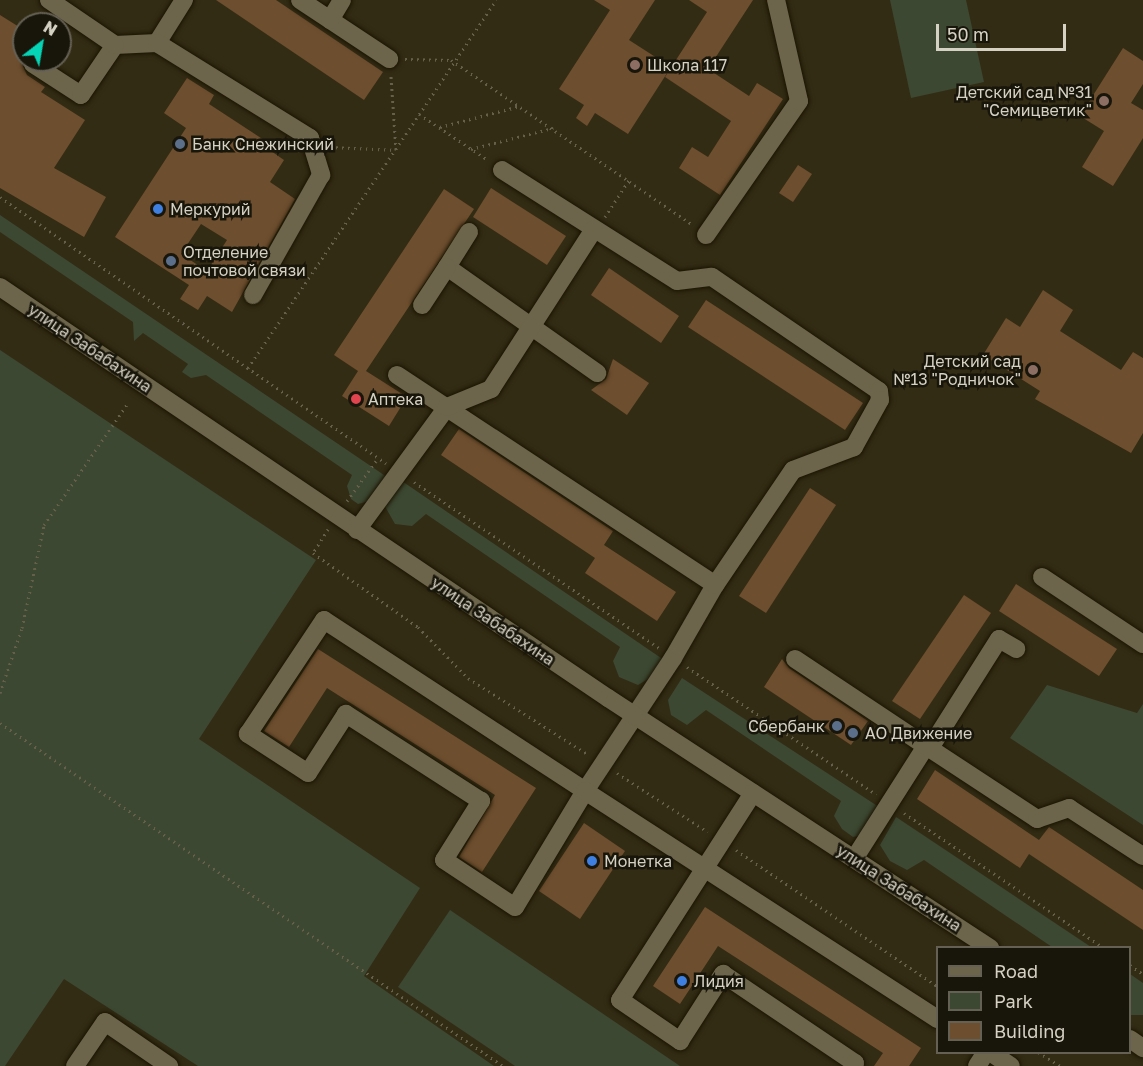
<!DOCTYPE html>
<meta charset="utf-8">
<style>
body{margin:0}
#map{position:relative;width:1143px;height:1066px;overflow:hidden;background:#332c14;font-family:"Golos Text",sans-serif}
div>[style]{position:absolute}
.green>*{inset:0;background:#3c4832}
.building>*{inset:0;background:#6d4e2e}
.path>*{height:3px;margin-top:-1.5px;transform-origin:0;background:repeating-linear-gradient(90deg,#66604b 0 1.5px,transparent 0 6px)}
.roads{filter:drop-shadow(0 0 2px #1b1400) drop-shadow(0 0 2px #1b1400)}
.minor>*{height:18px;margin:-9px;padding:0 9px;transform-origin:9px;border-radius:9px;background:#6c654b}
.dots>*{width:16px;height:16px;translate:-50% -50%;box-sizing:border-box;border:3px solid #18150a;border-radius:50%}
span{translate:-50% -50%;white-space:nowrap;text-align:center;line-height:1.15;-webkit-text-stroke:5px #18150a;paint-order:stroke}
.poi-label{font-size:16px;color:#d5d1c3}
.left{translate:0 -50%;text-align:left}
.right{translate:-100% -50%;text-align:right}
.street-label{font-size:16px;color:#d5d1c3}
.legend{position:absolute;left:936px;top:946px;width:195px;height:108px;box-sizing:border-box;background:#18150a;border:2px solid #646054;margin:0;padding:8px 10px;list-style:none;font-size:18px;color:#d5d1c3}
.legend li{display:flex;align-items:center;gap:12px;height:30px}
.legend b{width:30px;border:2px solid #646054}
.north{position:absolute;left:12px;top:12px;width:60px;height:60px;box-sizing:border-box;background:#18150a;border:2px solid #646054;border-radius:50%;rotate:31deg;font-size:16px;font-weight:700;line-height:24px;text-align:center;color:#d5d1c3}
.north::after{content:'';display:block;margin:auto;width:21px;height:27px;background:#05d5b6;clip-path:polygon(50% 0,100% 100%,50% 72%,0 100%)}
.scale{position:absolute;left:936px;top:24px;width:130px;height:27px;box-sizing:border-box;border:3px solid #d5d1c3;border-top:0;padding-left:8px;font-size:18px;line-height:21px;white-space:nowrap;color:#d5d1c3;-webkit-text-stroke:4px #18150a;paint-order:stroke}
</style>
<div id="map">
<div class="green">
<i style="clip-path:polygon(890px 0,966px 0,984px 82px,911px 98px)"></i>
<i style="clip-path:polygon(0 215px,384px 475px,387px 478px,370px 501px,358px 504px,351px 499px,347px 486px,352px 475px,206px 375px,191px 378px,182px 372px,188px 364px,143px 333px,134px 341px,133px 322px,0 232px)"></i>
<i style="clip-path:polygon(0 350px,316px 560px,199px 739px,420px 888px,364px 976px,494px 1066px,198px 1066px,64px 979px,5px 1066px,0 1066px)"></i>
<i style="clip-path:polygon(396px 477px,664px 660px,653px 676px,638px 685px,619px 677px,613px 661px,620px 647px,426px 514px,412px 526px,395px 524px,383px 503px)"></i>
<i style="clip-path:polygon(682px 678px,882px 809px,863px 835px,853px 837px,842px 829px,834px 816px,841px 801px,706px 710px,687px 725px,671px 715px,668px 700px)"></i>
<i style="clip-path:polygon(1047px 685px,1137px 713px,1143px 704px,1143px 825px,1010px 738px)"></i>
<i style="clip-path:polygon(896px 817px,1091px 947px,1052px 947px,924px 860px,907px 870px,890px 861px,880px 845px)"></i>
<i style="clip-path:polygon(450px 910px,680px 1066px,515px 1066px,398px 987px)"></i>
<i style="clip-path:polygon(1130px 974px,1143px 983px,1143px 1015px,1130px 1015px)"></i>
</div>
<div class="building">
<i style="clip-path:polygon(216px 0,276px 0,383px 72px,364px 100px)"></i>
<i style="clip-path:polygon(594px 0,655px 0,629px 40px,671px 67px,628px 134px,595px 113px,587px 126px,576px 118px,584px 105px,559px 89px,610px 10px)"></i>
<i style="clip-path:polygon(689px 0,753px 0,708px 69px,749px 96px,757px 83px,783px 99px,720px 195px,679px 168px,692px 147px,708px 157px,731px 121px,665px 77px,707px 12px)"></i>
<i style="clip-path:polygon(0 15px,24px 30px,22px 64px,27px 75px,45px 87px,41px 92px,85px 120px,54px 168px,106px 197px,84px 237px,0 188px)"></i>
<i style="clip-path:polygon(1123px 48px,1143px 61px,1143px 84px,1131px 103px,1143px 110px,1143px 138px,1113px 186px,1082px 167px,1104px 131px,1080px 116px)"></i>
<i style="clip-path:polygon(evenodd,187px 78px,214px 95px,209px 104px,264px 140px,261px 144px,284px 160px,270px 182px,295px 199px,232px 312px,207px 296px,198px 310px,180px 299px,189px 285px,115px 237px,186px 128px,164px 113px,187px 78px,201px 224px,227px 240px,207px 271px,181px 254px,201px 224px)"></i>
<i style="clip-path:polygon(798px 165px,812px 174px,793px 202px,779px 193px)"></i>
<i style="clip-path:polygon(491px 188px,566px 236px,547px 265px,473px 217px)"></i>
<i style="clip-path:polygon(444px 189px,474px 209px,366px 371px,407px 397px,389px 426px,342px 396px,358px 371px,334px 355px)"></i>
<i style="clip-path:polygon(609px 268px,679px 316px,661px 343px,591px 295px)"></i>
<i style="clip-path:polygon(1043px 290px,1073px 310px,1060px 331px,1121px 370px,1133px 352px,1143px 358px,1143px 433px,1131px 453px,1035px 399px,1040px 391px,983px 355px,1006px 318px,1020px 327px)"></i>
<i style="clip-path:polygon(706px 300px,863px 403px,845px 430px,688px 327px)"></i>
<i style="clip-path:polygon(613px 359px,649px 383px,627px 415px,591px 390px,606px 379px)"></i>
<i style="clip-path:polygon(459px 429px,613px 531px,604px 545px,676px 592px,657px 621px,585px 573px,595px 558px,441px 455px)"></i>
<i style="clip-path:polygon(810px 488px,836px 505px,766px 613px,739px 596px)"></i>
<i style="clip-path:polygon(1016px 584px,1117px 649px,1099px 676px,999px 611px)"></i>
<i style="clip-path:polygon(964px 595px,991px 613px,920px 719px,892px 701px)"></i>
<i style="clip-path:polygon(318px 649px,536px 788px,482px 872px,459px 857px,495px 795px,327px 688px,289px 747px,264px 731px)"></i>
<i style="clip-path:polygon(782px 659px,789px 668px,868px 721px,851px 745px,764px 687px)"></i>
<i style="clip-path:polygon(935px 770px,1039px 840px,1049px 827px,1143px 890px,1143px 930px,1029px 854px,1020px 868px,917px 799px)"></i>
<i style="clip-path:polygon(584px 823px,625px 851px,580px 919px,539px 891px)"></i>
<i style="clip-path:polygon(705px 907px,921px 1048px,909px 1066px,874px 1066px,883px 1053px,718px 946px,680px 1004px,653px 986px)"></i>
</div>
<div class="path">
<i style="left:405px;top:59px;width:46px;rotate:1.2deg"></i>
<i style="left:451px;top:60px;width:293px;rotate:34.3deg"></i>
<i style="left:419px;top:114px;width:83px;rotate:33.7deg"></i>
<i style="left:440px;top:127px;width:83px;rotate:-14.7deg"></i>
<i style="left:330px;top:147px;width:66px;rotate:2.6deg"></i>
<i style="left:396px;top:150px;width:74px;rotate:-93.9deg"></i>
<i style="left:471px;top:149px;width:85px;rotate:-14.4deg"></i>
<i style="left:0;top:197px;width:469px;rotate:34.6deg"></i>
<i style="left:605px;top:217px;width:44px;rotate:-57deg"></i>
<i style="left:248px;top:368px;width:444px;rotate:-56deg"></i>
<i style="left:414px;top:482px;width:296px;rotate:34.1deg"></i>
<i style="left:347px;top:501px;width:53px;rotate:-54.2deg"></i>
<i style="left:328px;top:529px;width:28px;rotate:122deg"></i>
<i style="left:313px;top:553px;width:128px;rotate:35.2deg"></i>
<i style="left:418px;top:627px;width:71px;rotate:45.6deg"></i>
<i style="left:468px;top:678px;width:143px;rotate:32.5deg"></i>
<i style="left:687px;top:667px;width:228px;rotate:33.9deg"></i>
<i style="left:0;top:693px;width:69px;rotate:-71.3deg"></i>
<i style="left:22px;top:628px;width:105px;rotate:-77.9deg"></i>
<i style="left:44px;top:525px;width:148px;rotate:-55.5deg"></i>
<i style="left:0;top:723px;width:609px;rotate:34.29deg"></i>
<i style="left:617px;top:773px;width:108px;rotate:33deg"></i>
<i style="left:904px;top:813px;width:241px;rotate:34deg"></i>
<i style="left:736px;top:850px;width:244px;rotate:34.1deg"></i>
<i style="left:1130px;top:965px;width:16px;rotate:35deg"></i>
<i style="left:1038px;top:1052px;width:26px;rotate:32deg"></i>
</div>
<div class="roads">
<div class="minor">
<i style="left:300px;top:0;width:107px;rotate:33.5deg"></i>
<i style="left:330px;top:20px;width:23px;rotate:-59deg"></i>
<i style="left:157px;top:43px;width:51px;rotate:-57.9deg"></i>
<i style="left:115px;top:45px;width:42px;rotate:-2.7deg"></i>
<i style="left:157px;top:43px;width:180px;rotate:31.8deg"></i>
<i style="left:310px;top:138px;width:39px;rotate:73deg"></i>
<i style="left:321px;top:175px;width:138px;rotate:119.5deg"></i>
<i style="left:33px;top:64px;width:57px;rotate:32.9deg"></i>
<i style="left:81px;top:95px;width:60px;rotate:-55.8deg"></i>
<i style="left:115px;top:45px;width:80px;rotate:-145.7deg"></i>
<i style="left:502px;top:170px;width:207px;rotate:32.4deg"></i>
<i style="left:677px;top:281px;width:35px;rotate:-7deg"></i>
<i style="left:712px;top:277px;width:202px;rotate:34.3deg"></i>
<i style="left:879px;top:391px;width:9px;rotate:84deg"></i>
<i style="left:880px;top:400px;width:54px;rotate:119deg"></i>
<i style="left:854px;top:447px;width:65px;rotate:159.3deg"></i>
<i style="left:793px;top:470px;width:139px;rotate:124.1deg"></i>
<i style="left:715px;top:585px;width:84px;rotate:119.9deg"></i>
<i style="left:673px;top:658px;width:159px;rotate:123.5deg"></i>
<i style="left:585px;top:791px;width:135px;rotate:121.1deg"></i>
<i style="left:515px;top:907px;width:85px;rotate:-146.5deg"></i>
<i style="left:444px;top:860px;width:70px;rotate:-57.9deg"></i>
<i style="left:481px;top:801px;width:161px;rotate:-147.2deg"></i>
<i style="left:346px;top:714px;width:70px;rotate:122.8deg"></i>
<i style="left:308px;top:773px;width:72px;rotate:-147deg"></i>
<i style="left:248px;top:734px;width:137px;rotate:-56.3deg"></i>
<i style="left:324px;top:620px;width:312px;rotate:33.2deg"></i>
<i style="left:585px;top:791px;width:420px;rotate:32.9deg"></i>
<i style="left:469px;top:232px;width:41px;rotate:122.2deg"></i>
<i style="left:447px;top:267px;width:184px;rotate:35.2deg"></i>
<i style="left:706px;top:235px;width:163px;rotate:-55.2deg"></i>
<i style="left:799px;top:101px;width:104px;rotate:-102.8deg"></i>
<i style="left:0;top:287px;width:734px;rotate:34.06deg"></i>
<i style="left:608px;top:698px;width:457px;rotate:33.2deg"></i>
<i style="left:422px;top:305px;width:45px;rotate:-56.7deg"></i>
<i style="left:397px;top:375px;width:381px;rotate:33.4deg"></i>
<i style="left:357px;top:530px;width:152px;rotate:-53.8deg"></i>
<i style="left:447px;top:407px;width:48px;rotate:-22.2deg"></i>
<i style="left:491px;top:389px;width:190px;rotate:-57.2deg"></i>
<i style="left:1042px;top:577px;width:121px;rotate:33.6deg"></i>
<i style="left:795px;top:659px;width:157px;rotate:33.6deg"></i>
<i style="left:930px;top:748px;width:129px;rotate:-57.7deg"></i>
<i style="left:999px;top:639px;width:20px;rotate:30deg"></i>
<i style="left:753px;top:793px;width:246px;rotate:122.7deg"></i>
<i style="left:620px;top:1000px;width:73px;rotate:34.3deg"></i>
<i style="left:680px;top:1041px;width:80px;rotate:-57.3deg"></i>
<i style="left:723px;top:974px;width:159px;rotate:34deg"></i>
<i style="left:855px;top:1063px;width:4px;rotate:124deg"></i>
<i style="left:854px;top:859px;width:134px;rotate:-57.5deg"></i>
<i style="left:926px;top:746px;width:133px;rotate:33.3deg"></i>
<i style="left:1037px;top:819px;width:34px;rotate:-19deg"></i>
<i style="left:1069px;top:808px;width:88px;rotate:33deg"></i>
<i style="left:1130px;top:1039px;width:16px;rotate:35deg"></i>
<i style="left:990px;top:1052px;width:25px;rotate:34deg"></i>
<i style="left:75px;top:1066px;width:53px;rotate:-55.7deg"></i>
<i style="left:105px;top:1022px;width:78px;rotate:34.5deg"></i>
<i style="left:977px;top:1066px;width:17px;rotate:-57deg"></i>
</div>
</div>
<div class="dots">
<i style="left:635px;top:65px;background:#8d6e63"></i>
<i style="left:1104px;top:101px;background:#8d6e63"></i>
<i style="left:180px;top:144px;background:#5c6f8a"></i>
<i style="left:158px;top:209px;background:#3f7fe0"></i>
<i style="left:171px;top:261px;background:#5c6f8a"></i>
<i style="left:1033px;top:370px;background:#8d6e63"></i>
<i style="left:356px;top:399px;background:#e0444e"></i>
<i style="left:837px;top:726px;background:#5c6f8a"></i>
<i style="left:853px;top:733px;background:#5c6f8a"></i>
<i style="left:592px;top:861px;background:#3f7fe0"></i>
<i style="left:682px;top:981px;background:#3f7fe0"></i>
</div>
<div class="poi-label">
<span class="left" style="left:647px;top:65px">Школа 117</span>
<span class="right" style="left:1092px;top:101px">Детский сад №31<br>"Семицветик"</span>
<span class="left" style="left:192px;top:144px">Банк Снежинский</span>
<span class="left" style="left:170px;top:209px">Меркурий</span>
<span class="left" style="left:183px;top:261px">Отделение<br>почтовой связи</span>
<span class="right" style="left:1021px;top:370px">Детский сад<br>№13 "Родничок"</span>
<span class="left" style="left:368px;top:399px">Аптека</span>
<span class="right" style="left:825px;top:726px">Сбербанк</span>
<span class="left" style="left:865px;top:733px">АО Движение</span>
<span class="left" style="left:604px;top:861px">Монетка</span>
<span class="left" style="left:694px;top:981px">Лидия</span>
</div>
<div class="street-label">
<span style="left:90px;top:348px;rotate:34deg">улица Забабахина</span>
<span style="left:493px;top:621px;rotate:34deg">улица Забабахина</span>
<span style="left:899px;top:888px;rotate:33deg">улица Забабахина</span>
</div>
<ul class="legend">
<li><b style="height:8px;background:#6c654b"></b>Road</li>
<li><b style="height:16px;background:#3c4832"></b>Park</li>
<li><b style="height:16px;background:#6d4e2e"></b>Building</li>
</ul>
<div class="north">N</div>
<div class="scale">50 m</div>
</div>
